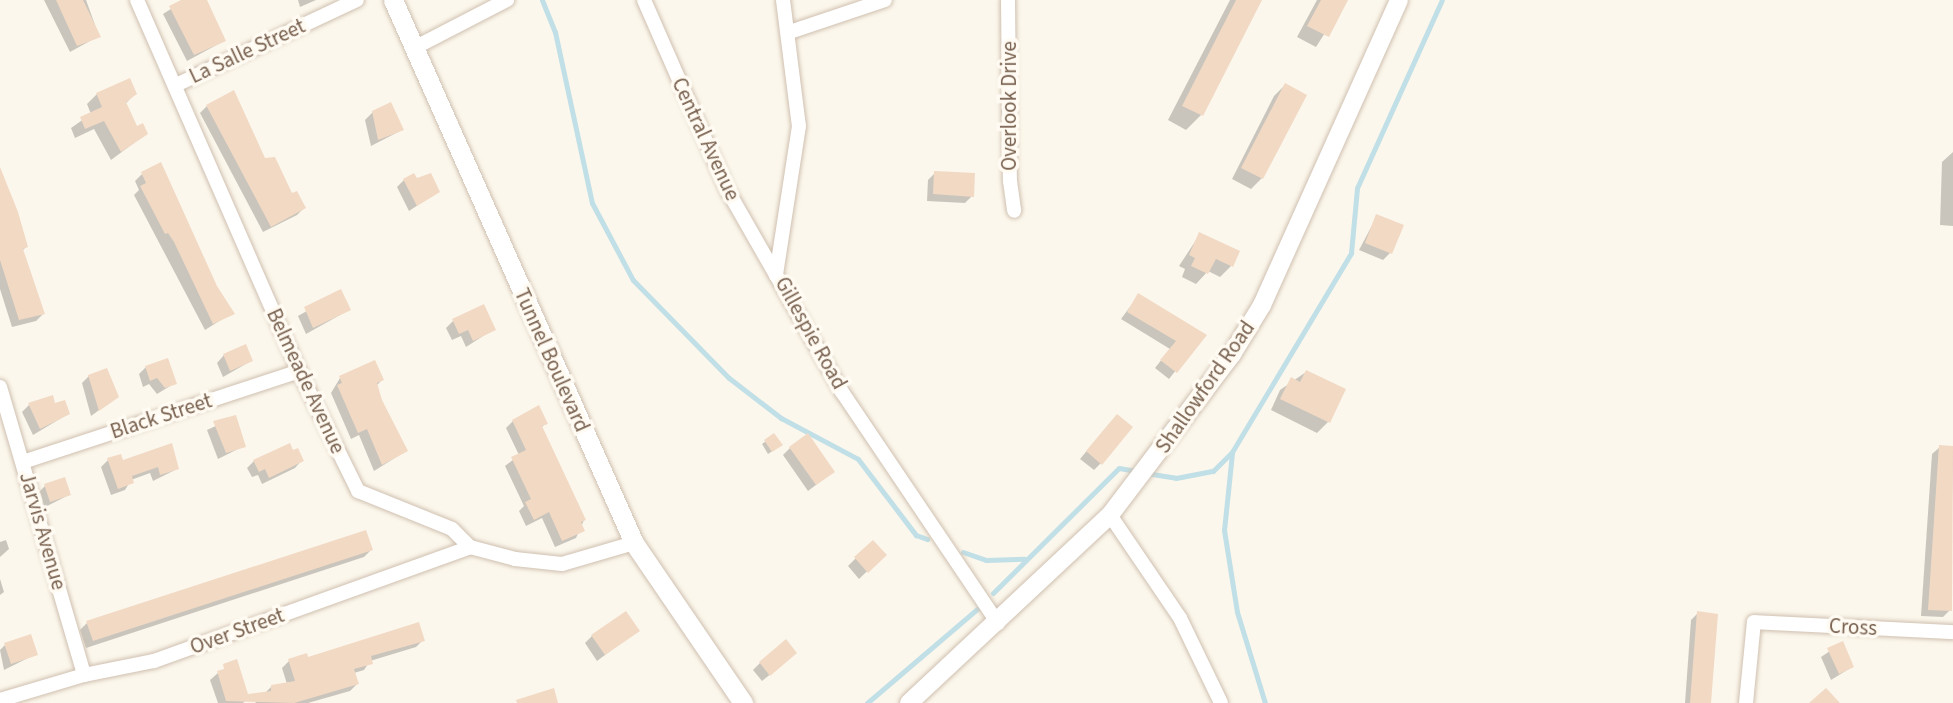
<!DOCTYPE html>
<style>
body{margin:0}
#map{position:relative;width:1953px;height:703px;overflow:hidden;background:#fcf7ec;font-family:"Source Sans 3",sans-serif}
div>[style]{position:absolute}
.shadow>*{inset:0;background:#0003}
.stream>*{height:5px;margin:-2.5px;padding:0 2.5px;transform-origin:2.5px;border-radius:2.5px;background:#c0dfe6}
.building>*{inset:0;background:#f1d9c4}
.roads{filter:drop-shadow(0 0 2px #cfc0b0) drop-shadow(0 0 2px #cfc0b0)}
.minor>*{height:14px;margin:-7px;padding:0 7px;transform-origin:7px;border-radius:7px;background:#fff}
.tertiary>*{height:18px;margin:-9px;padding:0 9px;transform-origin:9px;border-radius:9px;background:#fff}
.secondary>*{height:19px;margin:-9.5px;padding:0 9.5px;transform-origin:9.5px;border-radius:9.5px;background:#fff}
span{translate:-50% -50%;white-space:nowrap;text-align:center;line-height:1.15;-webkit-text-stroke:7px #fffbf3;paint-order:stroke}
.street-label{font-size:21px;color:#78604e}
</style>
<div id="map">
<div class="shadow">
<i style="clip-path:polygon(44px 0,86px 0,99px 36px,70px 52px)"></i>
<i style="clip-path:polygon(185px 0,205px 0,224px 41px,187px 61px,163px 14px)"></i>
<i style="clip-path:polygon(298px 0,316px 0,300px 7px)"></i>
<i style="clip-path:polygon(1230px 0,1260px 0,1201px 115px,1186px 130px,1168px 120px)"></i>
<i style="clip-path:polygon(1317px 0,1346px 0,1316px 47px,1297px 37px)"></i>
<i style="clip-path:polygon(1285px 85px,1262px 178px,1251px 189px,1232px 179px,1274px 96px)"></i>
<i style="clip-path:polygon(97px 94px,135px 94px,125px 104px,136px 128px,146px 134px,111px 160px,94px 129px,75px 138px,71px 128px,91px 114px,87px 104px)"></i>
<i style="clip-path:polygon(207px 106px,264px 159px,304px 208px,297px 215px,263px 232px,200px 113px)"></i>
<i style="clip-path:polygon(373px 112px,402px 130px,371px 146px,365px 120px)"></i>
<i style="clip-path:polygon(1953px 152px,1953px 226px,1940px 225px,1942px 162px)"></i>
<i style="clip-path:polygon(935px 173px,972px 196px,965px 203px,927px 201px,928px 180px)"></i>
<i style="clip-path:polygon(142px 174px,232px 313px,205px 330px,134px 195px,139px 190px,135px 181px)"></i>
<i style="clip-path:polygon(0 179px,26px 247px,22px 251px,43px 314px,36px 321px,12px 327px,0 289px)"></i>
<i style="clip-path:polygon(404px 180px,416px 180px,438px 192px,409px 211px,397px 187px)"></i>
<i style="clip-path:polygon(1377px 216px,1390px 253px,1383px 260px,1359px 250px)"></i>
<i style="clip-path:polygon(1200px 234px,1231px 266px,1220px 277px,1208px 271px,1196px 284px,1182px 277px,1185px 269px,1179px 266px)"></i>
<i style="clip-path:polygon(340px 292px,349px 310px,306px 334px,298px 316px)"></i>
<i style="clip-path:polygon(1138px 296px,1204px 335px,1169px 379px,1155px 368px,1170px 349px,1121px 319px)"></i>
<i style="clip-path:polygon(453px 321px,494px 329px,466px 347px,461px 336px,452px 340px,446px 328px)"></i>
<i style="clip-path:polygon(224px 355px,251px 361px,223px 377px,217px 363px)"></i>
<i style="clip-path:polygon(374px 362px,382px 380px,376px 386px,380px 401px,406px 451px,374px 471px,359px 435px,351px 439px,331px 393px,340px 378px)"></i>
<i style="clip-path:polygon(146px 367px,175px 383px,157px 394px,149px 384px,143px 387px,139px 374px)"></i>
<i style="clip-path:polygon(1306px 372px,1328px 422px,1317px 433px,1271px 410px,1280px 390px)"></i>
<i style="clip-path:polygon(89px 376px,117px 397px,91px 416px,82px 383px)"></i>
<i style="clip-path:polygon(29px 405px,54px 406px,68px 414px,33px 435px,22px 412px)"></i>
<i style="clip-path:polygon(235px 417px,244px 446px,218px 459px,207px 430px)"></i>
<i style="clip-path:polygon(513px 421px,546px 423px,541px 428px,584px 520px,576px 538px,555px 547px,542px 518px,526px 526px,519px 511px,524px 506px,505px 466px,519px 455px,506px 428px)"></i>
<i style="clip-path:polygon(1110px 423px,1101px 463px,1094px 470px,1080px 459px)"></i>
<i style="clip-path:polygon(774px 435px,777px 448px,768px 454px,762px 444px)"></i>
<i style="clip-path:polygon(1940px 447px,1953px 447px,1950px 610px,1943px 617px,1921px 616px,1932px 454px)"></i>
<i style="clip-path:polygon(790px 448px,833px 472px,808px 491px,783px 455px)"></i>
<i style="clip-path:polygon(292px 452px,302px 460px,295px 468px,262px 484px,258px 475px,252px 477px,247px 468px,254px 461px)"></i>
<i style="clip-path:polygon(108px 460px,122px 462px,177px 469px,153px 481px,150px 473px,131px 480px,125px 490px,111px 495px,101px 467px)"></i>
<i style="clip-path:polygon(45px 486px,69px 495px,43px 508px,38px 493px)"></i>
<i style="clip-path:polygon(6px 540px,9px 549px,0 557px,0 542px)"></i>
<i style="clip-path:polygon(872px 542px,884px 555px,859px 579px,848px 566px)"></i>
<i style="clip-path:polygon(371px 550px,364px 557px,86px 648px,80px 630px,87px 623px)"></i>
<i style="clip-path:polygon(0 579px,4px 592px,0 595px)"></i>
<i style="clip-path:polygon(1698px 613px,1709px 703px,1685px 703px,1691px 620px)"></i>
<i style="clip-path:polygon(637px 631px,597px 661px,585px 643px,592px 636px)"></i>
<i style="clip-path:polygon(423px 640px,416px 647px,370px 661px,364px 670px,354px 673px,357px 684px,350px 691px,308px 703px,255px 703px,272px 686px,287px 684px,282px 668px,289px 661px)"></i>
<i style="clip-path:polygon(1842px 643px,1852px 667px,1831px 680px,1821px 657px)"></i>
<i style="clip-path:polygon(5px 645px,36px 654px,4px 670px,0 650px)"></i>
<i style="clip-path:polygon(788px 660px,762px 681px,753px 670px,760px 663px)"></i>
<i style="clip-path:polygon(218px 673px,247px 699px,243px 703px,218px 703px,210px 680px)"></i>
</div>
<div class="stream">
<i style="left:542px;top:0;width:35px;rotate:68deg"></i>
<i style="left:555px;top:32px;width:175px;rotate:77.8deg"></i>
<i style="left:592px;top:203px;width:87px;rotate:62deg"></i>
<i style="left:633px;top:280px;width:137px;rotate:45.6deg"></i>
<i style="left:729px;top:378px;width:66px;rotate:37.6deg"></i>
<i style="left:781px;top:418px;width:87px;rotate:28deg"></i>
<i style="left:858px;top:459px;width:96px;rotate:52.7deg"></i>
<i style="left:916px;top:535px;width:12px;rotate:20deg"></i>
<i style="left:1232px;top:453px;width:77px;rotate:95.9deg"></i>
<i style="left:1224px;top:530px;width:83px;rotate:81deg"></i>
<i style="left:1237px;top:612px;width:95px;rotate:72.9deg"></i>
<i style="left:1152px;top:474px;width:24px;rotate:9deg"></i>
<i style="left:1176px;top:478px;width:38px;rotate:-11deg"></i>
<i style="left:1213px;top:471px;width:27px;rotate:-45deg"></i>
<i style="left:1232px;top:452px;width:232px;rotate:-59.1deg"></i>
<i style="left:1351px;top:253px;width:65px;rotate:-84.7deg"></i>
<i style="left:1357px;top:188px;width:206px;rotate:-65.7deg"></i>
<i style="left:963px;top:552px;width:24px;rotate:19deg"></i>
<i style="left:986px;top:560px;width:38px;rotate:-2deg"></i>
<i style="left:993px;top:593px;width:177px;rotate:-44.8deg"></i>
<i style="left:1119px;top:468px;width:17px;rotate:10deg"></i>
<i style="left:867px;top:703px;width:145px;rotate:-40.5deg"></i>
</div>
<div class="building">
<i style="clip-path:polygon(56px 0,83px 0,101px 37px,77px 46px)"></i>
<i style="clip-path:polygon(181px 0,207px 0,226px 41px,194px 55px,169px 6px)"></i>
<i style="clip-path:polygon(1236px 0,1262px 0,1203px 116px,1182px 106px)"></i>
<i style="clip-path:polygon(1321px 0,1348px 0,1329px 37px,1307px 26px)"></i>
<i style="clip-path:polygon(130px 78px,137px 94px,126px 102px,137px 126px,143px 123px,148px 134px,121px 152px,104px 121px,85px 129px,80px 117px,102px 107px,96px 93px)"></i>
<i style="clip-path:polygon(1285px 83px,1307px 95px,1263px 179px,1241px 168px)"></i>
<i style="clip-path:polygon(234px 90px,265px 158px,275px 157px,292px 193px,297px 191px,306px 208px,271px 227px,206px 105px)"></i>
<i style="clip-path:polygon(391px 102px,404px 130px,378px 140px,372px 111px)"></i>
<i style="clip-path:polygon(161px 162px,217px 286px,235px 314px,213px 324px,174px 242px,168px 233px,165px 234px,140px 186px,146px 183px,141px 172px)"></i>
<i style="clip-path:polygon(0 167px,18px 212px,28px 247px,23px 249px,45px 314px,19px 320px,0 260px)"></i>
<i style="clip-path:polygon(934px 171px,975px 173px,974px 197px,933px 194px)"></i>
<i style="clip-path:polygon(414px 173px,417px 178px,431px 173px,440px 192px,417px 206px,403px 179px)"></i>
<i style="clip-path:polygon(1376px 214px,1404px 225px,1392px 254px,1365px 243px)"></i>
<i style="clip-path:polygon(1199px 232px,1240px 251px,1233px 267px,1216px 259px,1208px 274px,1191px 266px,1195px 258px,1189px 255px)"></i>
<i style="clip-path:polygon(341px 289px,351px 310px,313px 328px,304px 307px)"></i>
<i style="clip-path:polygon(1138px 293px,1207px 335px,1177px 373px,1160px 360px,1176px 341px,1127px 312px)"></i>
<i style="clip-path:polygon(484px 304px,496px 330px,473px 341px,468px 330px,459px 334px,452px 319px)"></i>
<i style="clip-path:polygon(246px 344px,253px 361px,230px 371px,223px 354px)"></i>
<i style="clip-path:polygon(168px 358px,177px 384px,165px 388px,157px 378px,150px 381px,145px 366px)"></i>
<i style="clip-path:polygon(375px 360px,384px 380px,377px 383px,382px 400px,408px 451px,382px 465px,367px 429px,358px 433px,337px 385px,342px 383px,339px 376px)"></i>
<i style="clip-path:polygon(107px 368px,119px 397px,99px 411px,88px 375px)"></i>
<i style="clip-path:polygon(1306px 370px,1346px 389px,1330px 423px,1280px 399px,1291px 377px,1300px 382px)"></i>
<i style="clip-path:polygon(53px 395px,55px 403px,65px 400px,70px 414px,40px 429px,28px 403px)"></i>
<i style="clip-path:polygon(539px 405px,548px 424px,542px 426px,586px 520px,581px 522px,585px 531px,562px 541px,549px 512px,534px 520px,525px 502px,531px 499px,511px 457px,526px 450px,512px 420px)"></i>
<i style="clip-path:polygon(1117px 414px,1133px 427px,1102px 465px,1086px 451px)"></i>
<i style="clip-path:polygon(236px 415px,246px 447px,226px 453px,213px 421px)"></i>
<i style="clip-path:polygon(774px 433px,783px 445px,772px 452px,764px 440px)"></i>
<i style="clip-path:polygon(808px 433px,835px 472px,816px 485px,789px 447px)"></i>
<i style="clip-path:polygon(172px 443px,179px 469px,160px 475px,158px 467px,132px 476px,134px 483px,118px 489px,107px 458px,121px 454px,123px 460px)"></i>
<i style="clip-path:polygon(290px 443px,293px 450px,298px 448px,304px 461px,269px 478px,265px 469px,259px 472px,253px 460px)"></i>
<i style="clip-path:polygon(1939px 445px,1953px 446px,1952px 611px,1928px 610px)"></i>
<i style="clip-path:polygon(65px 477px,71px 495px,50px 502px,44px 484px)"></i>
<i style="clip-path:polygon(366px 530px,373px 550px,93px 641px,86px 621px)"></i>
<i style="clip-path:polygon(873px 540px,887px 555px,868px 573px,854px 557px)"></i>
<i style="clip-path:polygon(626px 611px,640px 631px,605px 655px,591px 635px)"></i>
<i style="clip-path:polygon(1697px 611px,1718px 614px,1711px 703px,1690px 703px)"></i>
<i style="clip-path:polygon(419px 622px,425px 641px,371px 656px,373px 664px,354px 669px,359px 684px,294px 703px,226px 701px,217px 671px,224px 669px,223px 664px,237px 659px,248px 694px,271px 691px,271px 685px,295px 681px,288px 659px,307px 653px,308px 657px)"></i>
<i style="clip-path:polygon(31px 634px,38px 655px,11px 664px,4px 643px)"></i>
<i style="clip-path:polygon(786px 639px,797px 653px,770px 676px,759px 662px)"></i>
<i style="clip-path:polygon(1843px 641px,1854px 667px,1839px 674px,1827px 648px)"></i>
<i style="clip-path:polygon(554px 688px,558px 703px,517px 703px,516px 700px)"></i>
<i style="clip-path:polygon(1826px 688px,1840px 703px,1809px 703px)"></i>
</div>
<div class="roads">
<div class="minor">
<i style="left:137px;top:0;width:405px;rotate:66.4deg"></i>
<i style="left:299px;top:371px;width:134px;rotate:63.8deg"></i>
<i style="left:358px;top:491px;width:101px;rotate:22deg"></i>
<i style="left:452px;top:529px;width:25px;rotate:45deg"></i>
<i style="left:470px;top:547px;width:47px;rotate:14.9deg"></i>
<i style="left:515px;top:559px;width:47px;rotate:6.1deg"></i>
<i style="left:562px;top:564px;width:75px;rotate:-16.3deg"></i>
<i style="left:644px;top:0;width:209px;rotate:66.3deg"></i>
<i style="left:728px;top:191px;width:97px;rotate:60.3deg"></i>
<i style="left:783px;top:0;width:127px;rotate:82.8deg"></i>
<i style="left:799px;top:126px;width:151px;rotate:98.8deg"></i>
<i style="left:776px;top:275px;width:134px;rotate:60.6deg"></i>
<i style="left:842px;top:392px;width:279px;rotate:56deg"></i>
<i style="left:1008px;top:0;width:181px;rotate:89.4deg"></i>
<i style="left:1010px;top:181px;width:30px;rotate:82deg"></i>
<i style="left:790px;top:32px;width:100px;rotate:-18.6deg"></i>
<i style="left:414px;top:48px;width:105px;rotate:-27.3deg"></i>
<i style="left:176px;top:85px;width:200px;rotate:-25.2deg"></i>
<i style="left:0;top:387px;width:300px;rotate:73.7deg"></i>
<i style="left:23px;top:462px;width:291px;rotate:-18.2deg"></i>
<i style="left:1110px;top:515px;width:125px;rotate:55.8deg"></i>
<i style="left:1180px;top:618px;width:94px;rotate:64.2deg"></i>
<i style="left:0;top:700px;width:88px;rotate:-16.6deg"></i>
<i style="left:84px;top:675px;width:71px;rotate:-11.3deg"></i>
<i style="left:154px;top:661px;width:336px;rotate:-19.8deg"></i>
<i style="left:1746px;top:703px;width:81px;rotate:-84.4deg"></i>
<i style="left:1754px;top:622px;width:199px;rotate:2.9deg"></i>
</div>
<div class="tertiary">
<i style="left:909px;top:703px;width:275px;rotate:-43.1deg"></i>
<i style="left:1110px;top:515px;width:202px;rotate:-52.8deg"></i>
<i style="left:1232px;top:354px;width:57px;rotate:-58.5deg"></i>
<i style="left:1262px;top:305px;width:334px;rotate:-65.8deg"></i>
</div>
<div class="secondary">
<i style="left:393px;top:0;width:594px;rotate:66.07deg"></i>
<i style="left:634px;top:543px;width:194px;rotate:55.7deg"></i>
</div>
</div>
<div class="street-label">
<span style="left:247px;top:51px;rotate:-25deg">La Salle Street</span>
<span style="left:1009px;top:106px;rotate:-90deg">Overlook Drive</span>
<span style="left:706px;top:139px;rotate:65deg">Central Avenue</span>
<span style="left:811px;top:333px;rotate:61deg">Gillespie Road</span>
<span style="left:552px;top:360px;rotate:66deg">Tunnel Boulevard</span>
<span style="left:306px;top:381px;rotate:65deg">Belmeade Avenue</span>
<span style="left:1205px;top:387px;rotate:-55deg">Shallowford Road</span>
<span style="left:161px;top:416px;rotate:-18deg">Black Street</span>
<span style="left:43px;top:531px;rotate:74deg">Jarvis Avenue</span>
<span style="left:1853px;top:627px;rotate:3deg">Cross</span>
<span style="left:237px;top:631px;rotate:-20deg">Over Street</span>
</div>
</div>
